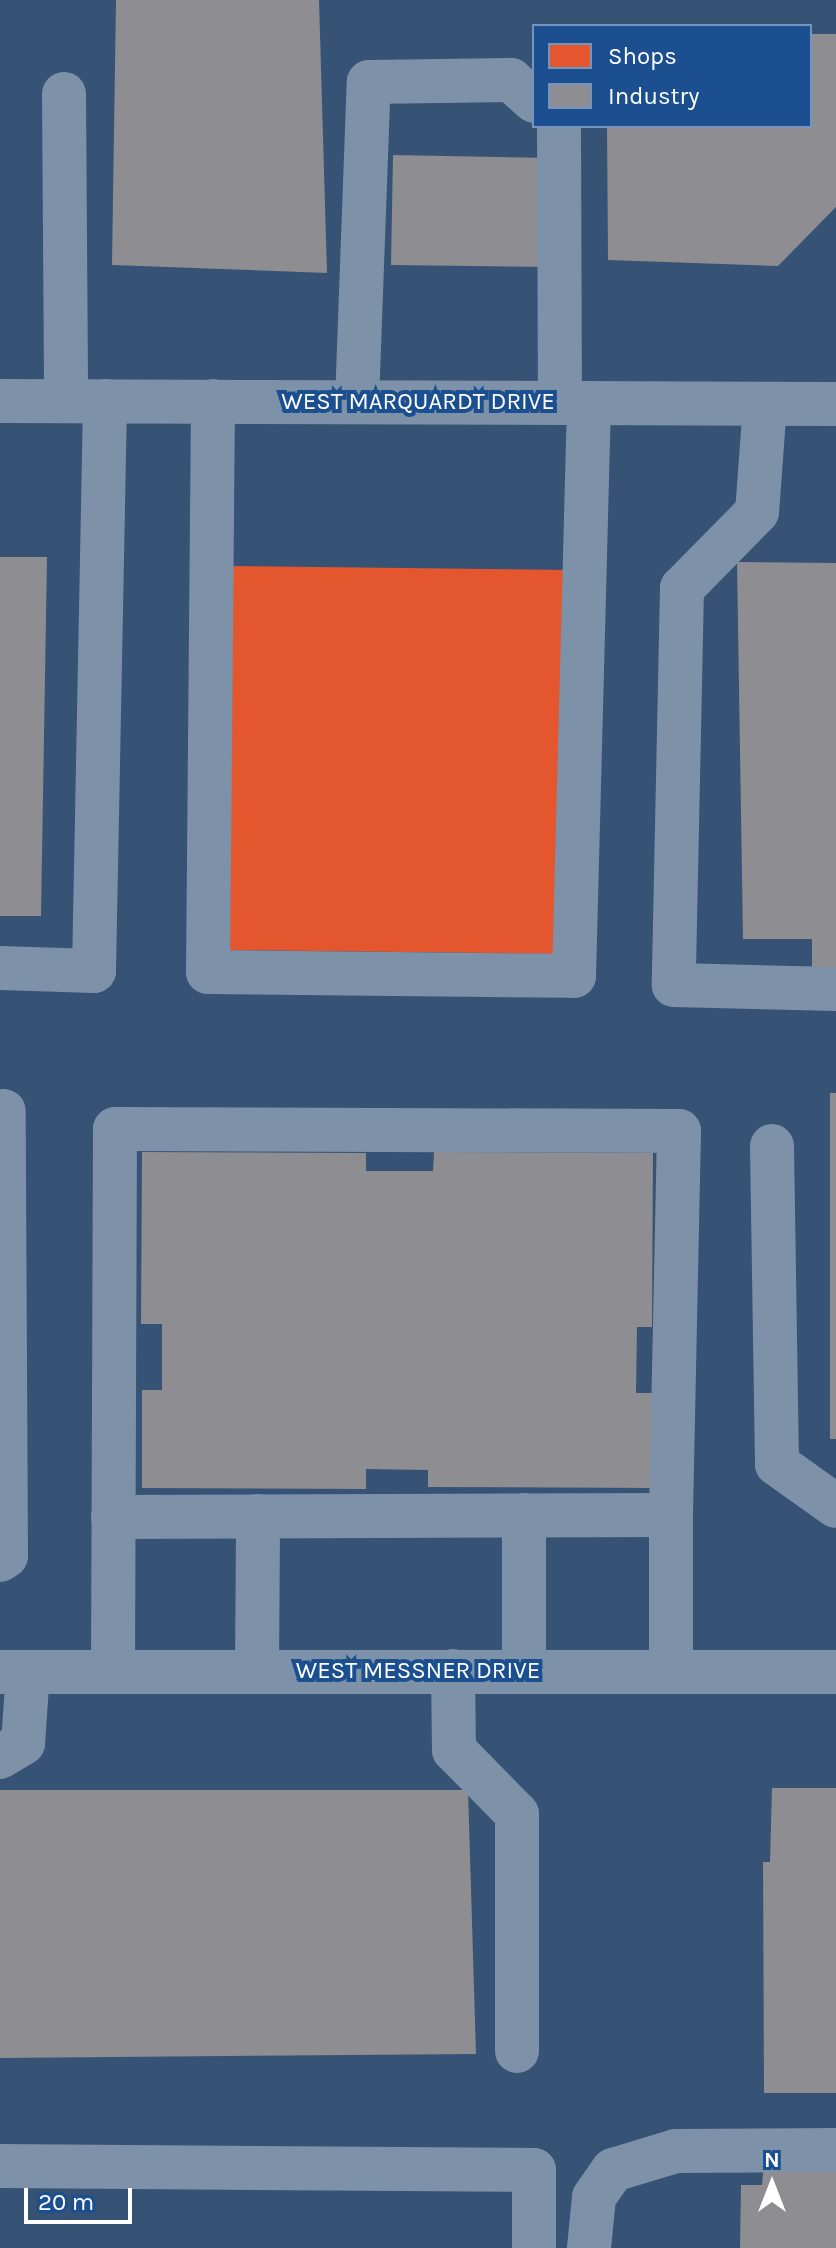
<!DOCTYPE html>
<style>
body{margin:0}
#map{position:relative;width:836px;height:2248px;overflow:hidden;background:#365274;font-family:Karla,sans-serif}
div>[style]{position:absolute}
.shops>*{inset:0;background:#e4572e}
.industry>*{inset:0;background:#8d8d92}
.minor>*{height:44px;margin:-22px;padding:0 22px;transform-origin:22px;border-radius:22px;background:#7d92a8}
span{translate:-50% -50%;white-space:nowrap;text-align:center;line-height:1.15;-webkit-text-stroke:8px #1b4f8f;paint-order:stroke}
.street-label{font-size:24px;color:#fff}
.legend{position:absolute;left:532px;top:24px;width:280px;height:104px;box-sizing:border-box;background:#1b4f8f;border:2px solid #7695bc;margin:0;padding:10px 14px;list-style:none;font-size:24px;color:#fff}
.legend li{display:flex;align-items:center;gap:16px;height:40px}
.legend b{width:40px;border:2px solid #7695bc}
.north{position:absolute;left:732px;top:2144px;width:80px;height:80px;-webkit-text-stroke:6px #1b4f8f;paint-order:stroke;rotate:0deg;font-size:22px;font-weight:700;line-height:32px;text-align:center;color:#fff}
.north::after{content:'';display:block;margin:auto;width:28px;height:36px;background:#fff;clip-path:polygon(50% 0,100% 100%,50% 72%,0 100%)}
.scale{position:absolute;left:24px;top:2188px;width:108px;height:36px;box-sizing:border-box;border:4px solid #fff;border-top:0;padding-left:10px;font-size:24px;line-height:28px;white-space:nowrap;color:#fff;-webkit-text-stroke:6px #1b4f8f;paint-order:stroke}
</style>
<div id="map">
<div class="shops">
<i style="clip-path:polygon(227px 566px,570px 570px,566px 954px,222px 950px)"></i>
</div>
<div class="industry">
<i style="clip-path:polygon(116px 0,319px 0,327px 273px,112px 265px)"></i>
<i style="clip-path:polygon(810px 34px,836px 34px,836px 207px,778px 266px,608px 260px,607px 126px,810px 126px)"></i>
<i style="clip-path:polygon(393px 155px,554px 158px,555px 267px,391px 265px)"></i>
<i style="clip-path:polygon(0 557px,47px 557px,41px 916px,0 916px)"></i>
<i style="clip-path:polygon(737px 562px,836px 563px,836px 977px,812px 977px,812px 939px,743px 939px)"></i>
<i style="clip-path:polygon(830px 1093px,836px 1093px,836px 1439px,830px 1439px)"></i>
<i style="clip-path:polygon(142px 1152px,366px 1153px,366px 1171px,433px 1171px,434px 1152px,653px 1153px,652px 1327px,637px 1327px,636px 1393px,655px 1393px,654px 1488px,428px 1487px,428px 1470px,366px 1469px,366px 1489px,142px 1488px,142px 1390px,162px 1390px,162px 1324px,141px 1324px)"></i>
<i style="clip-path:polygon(772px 1788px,836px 1788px,836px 2093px,764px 2093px,763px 1862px,770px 1862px)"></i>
<i style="clip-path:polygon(0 1790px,468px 1790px,476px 2054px,0 2058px)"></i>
<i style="clip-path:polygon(764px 2162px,836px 2163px,836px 2248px,740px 2248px,741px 2185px,762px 2185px)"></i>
</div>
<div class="minor">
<i style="left:64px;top:94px;width:307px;rotate:89.6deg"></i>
<i style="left:559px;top:126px;width:277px;rotate:89.8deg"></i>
<i style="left:0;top:401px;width:836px;rotate:0.21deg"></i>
<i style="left:213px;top:401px;width:571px;rotate:90.5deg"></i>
<i style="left:208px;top:972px;width:366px;rotate:0.6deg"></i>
<i style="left:574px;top:976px;width:573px;rotate:-88.5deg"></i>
<i style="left:357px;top:402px;width:320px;rotate:-87.9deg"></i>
<i style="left:369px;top:82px;width:142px;rotate:-0.8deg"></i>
<i style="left:511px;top:80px;width:31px;rotate:42deg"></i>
<i style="left:765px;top:404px;width:108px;rotate:94.2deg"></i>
<i style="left:757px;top:512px;width:107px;rotate:134.6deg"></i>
<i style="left:682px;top:588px;width:397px;rotate:91.2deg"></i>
<i style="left:674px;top:985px;width:162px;rotate:1.4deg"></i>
<i style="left:0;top:968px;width:94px;rotate:1.8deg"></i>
<i style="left:94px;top:971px;width:570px;rotate:-88.89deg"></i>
<i style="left:772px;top:1146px;width:318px;rotate:89.1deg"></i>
<i style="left:777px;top:1464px;width:72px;rotate:35.4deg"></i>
<i style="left:113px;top:1517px;width:558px;rotate:-0.21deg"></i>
<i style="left:671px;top:1515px;width:157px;rotate:90deg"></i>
<i style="left:0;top:1560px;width:7px;rotate:-34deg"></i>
<i style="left:6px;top:1556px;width:445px;rotate:-90.3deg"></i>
<i style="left:113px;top:1671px;width:542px;rotate:-89.79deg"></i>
<i style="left:115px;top:1129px;width:564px;rotate:0.2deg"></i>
<i style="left:679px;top:1131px;width:384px;rotate:91.2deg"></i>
<i style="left:257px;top:1671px;width:155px;rotate:-89.6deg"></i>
<i style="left:453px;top:1671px;width:79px;rotate:89.3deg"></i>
<i style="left:454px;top:1750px;width:90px;rotate:45.5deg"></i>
<i style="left:517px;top:1814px;width:237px;rotate:90deg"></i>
<i style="left:524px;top:1671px;width:156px;rotate:-90deg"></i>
<i style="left:0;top:1672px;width:836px"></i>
<i style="left:0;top:1757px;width:27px;rotate:-31deg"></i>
<i style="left:23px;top:1743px;width:71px;rotate:-86deg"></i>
<i style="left:0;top:2166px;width:534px;rotate:0.43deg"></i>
<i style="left:534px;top:2170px;width:78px;rotate:90deg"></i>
<i style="left:589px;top:2248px;width:51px;rotate:-84.4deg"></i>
<i style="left:594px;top:2197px;width:33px;rotate:-55deg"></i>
<i style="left:613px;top:2170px;width:66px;rotate:-16.8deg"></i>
<i style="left:676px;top:2151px;width:160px;rotate:-0.4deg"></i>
</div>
<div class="street-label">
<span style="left:418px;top:402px">WEST MARQUARDT DRIVE</span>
<span style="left:418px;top:1671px">WEST MESSNER DRIVE</span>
</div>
<ul class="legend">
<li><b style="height:22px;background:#e4572e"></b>Shops</li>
<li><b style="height:22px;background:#8d8d92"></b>Industry</li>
</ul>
<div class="north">N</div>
<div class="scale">20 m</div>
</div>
